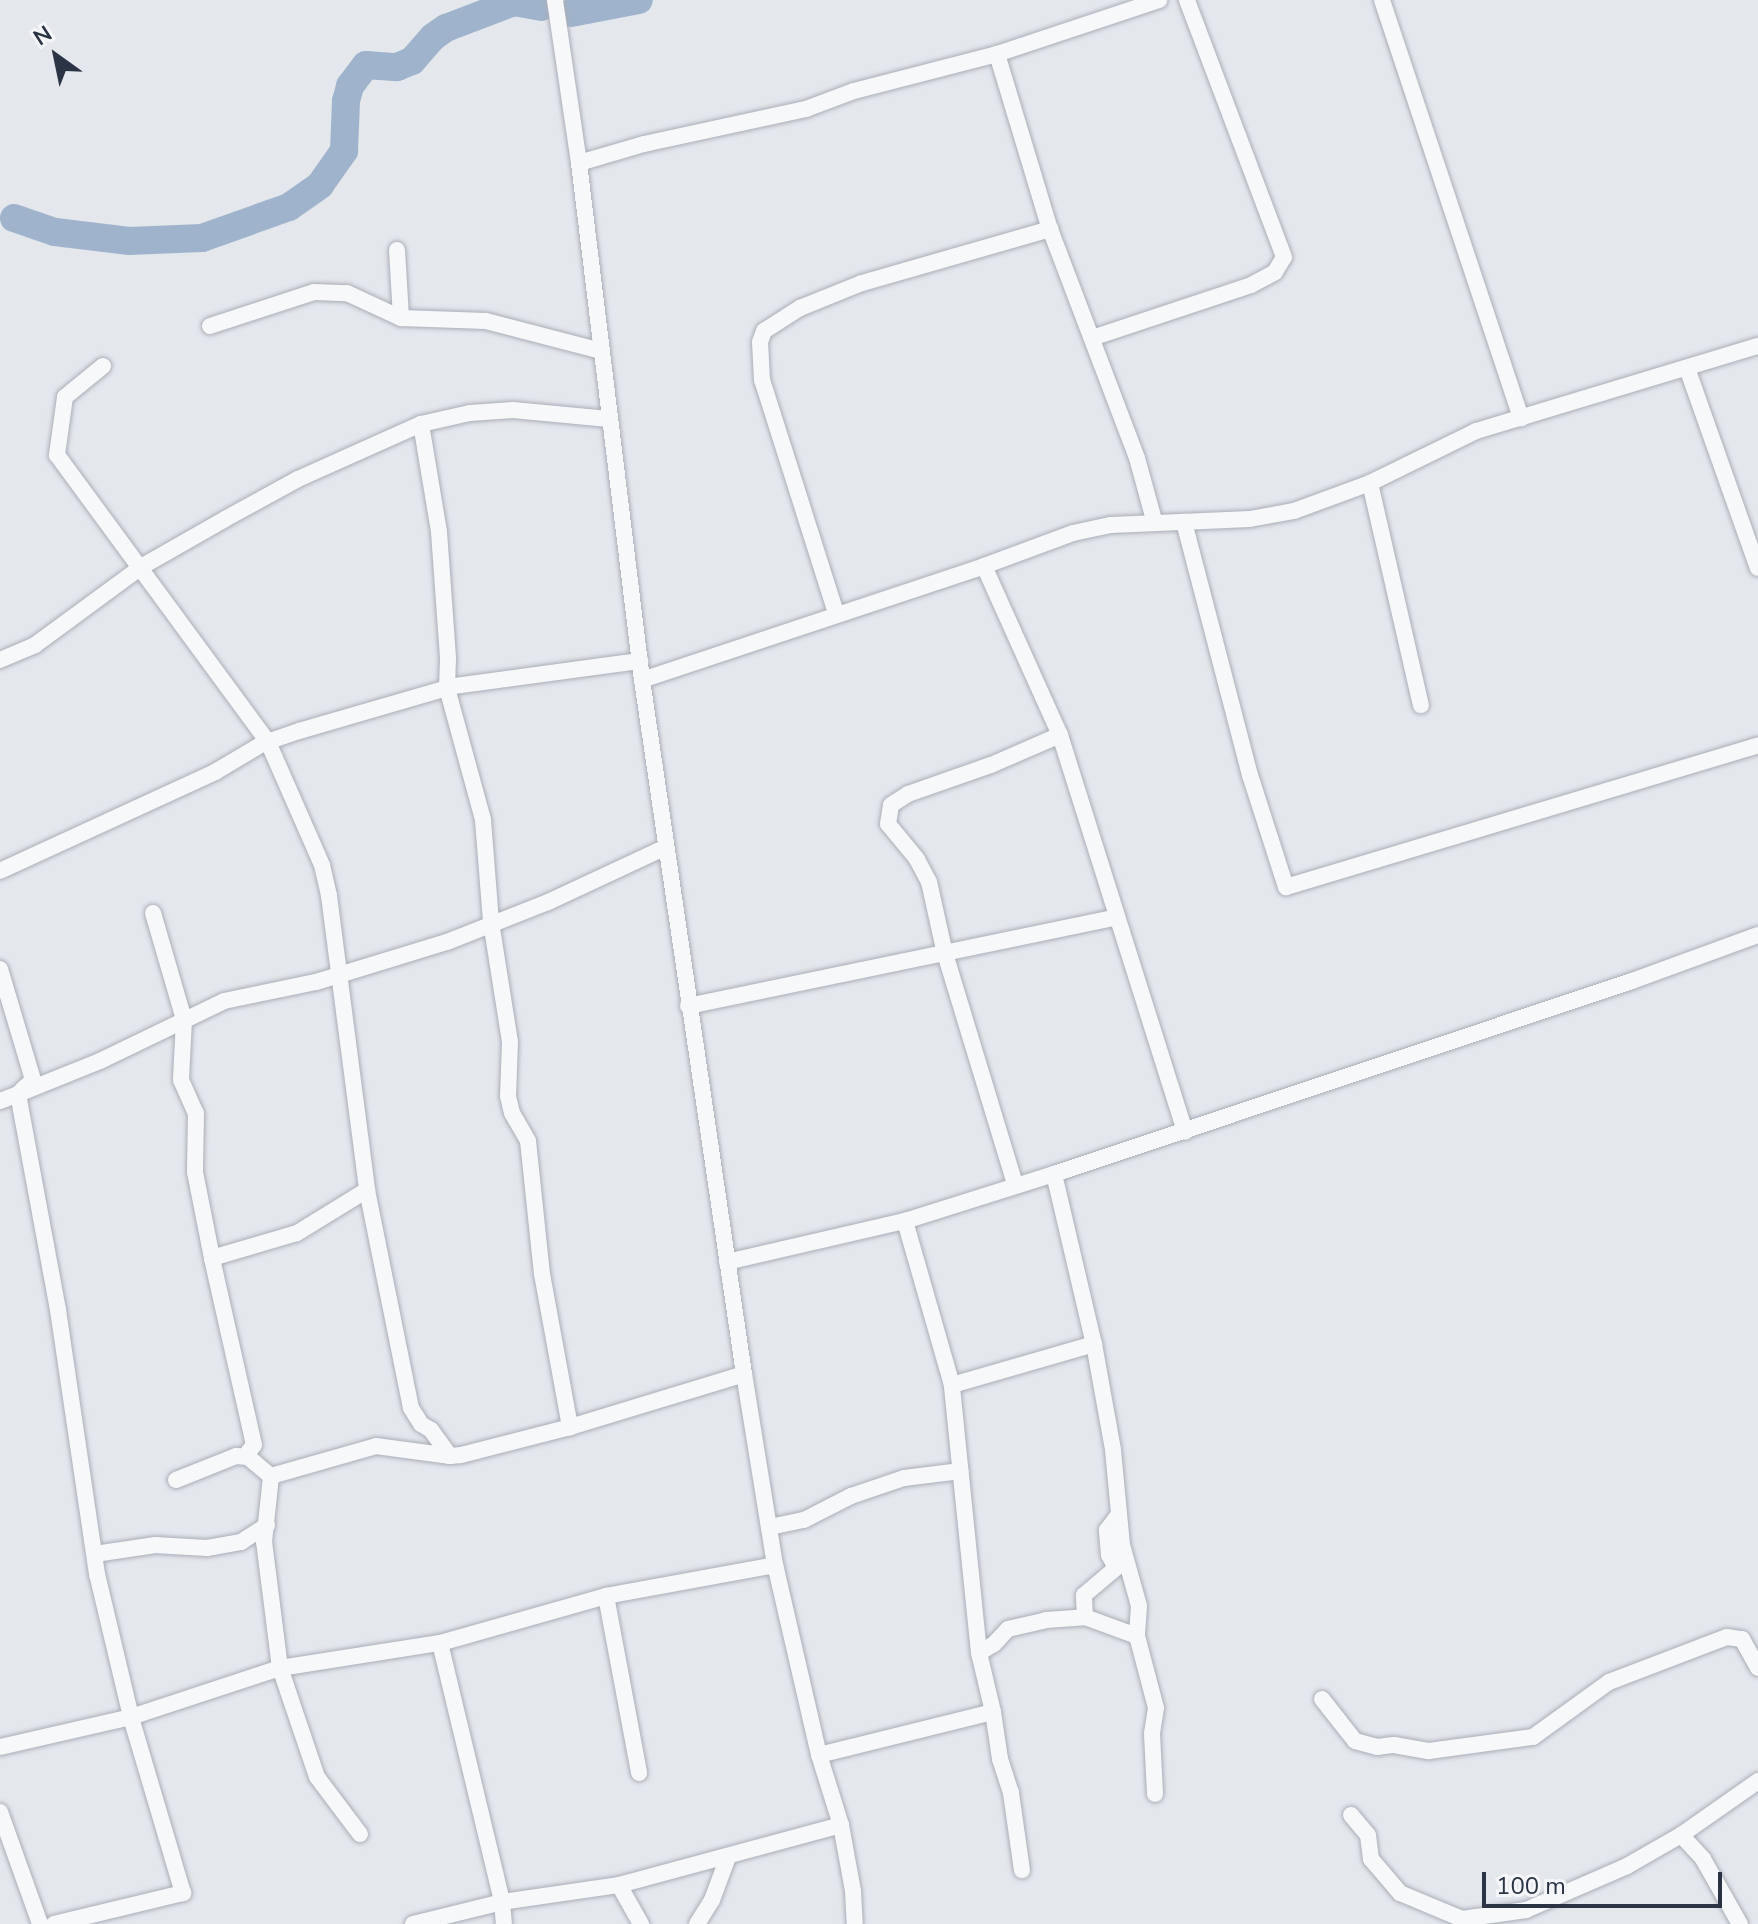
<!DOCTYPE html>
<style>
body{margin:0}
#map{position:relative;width:1758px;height:1924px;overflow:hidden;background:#e4e7ec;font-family:"Nunito Sans",sans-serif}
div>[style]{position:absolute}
.river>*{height:28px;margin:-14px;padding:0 14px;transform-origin:14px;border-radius:14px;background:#9fb4cc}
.roads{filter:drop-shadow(0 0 2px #a9aeb7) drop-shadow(0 0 2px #a9aeb7)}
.street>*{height:16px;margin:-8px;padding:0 8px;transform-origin:8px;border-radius:8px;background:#f7f8fa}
span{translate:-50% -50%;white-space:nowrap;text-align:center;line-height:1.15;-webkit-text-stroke:6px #f4f6f9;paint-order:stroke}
.north{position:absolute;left:16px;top:16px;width:80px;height:80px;-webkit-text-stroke:6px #f4f6f9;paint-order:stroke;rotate:327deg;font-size:22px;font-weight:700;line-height:32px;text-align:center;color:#2b3445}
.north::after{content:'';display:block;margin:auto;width:28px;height:36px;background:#2b3445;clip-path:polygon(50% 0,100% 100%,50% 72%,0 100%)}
.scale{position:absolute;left:1482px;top:1872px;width:240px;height:36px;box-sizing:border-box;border:4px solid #2b3445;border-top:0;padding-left:10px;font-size:24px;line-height:28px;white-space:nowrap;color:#2b3445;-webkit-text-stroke:6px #f4f6f9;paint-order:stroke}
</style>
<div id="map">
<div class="river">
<i style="left:571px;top:13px;width:69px;rotate:-10.8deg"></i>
<i style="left:14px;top:218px;width:43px;rotate:18.9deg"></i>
<i style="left:55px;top:232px;width:75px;rotate:6.9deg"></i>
<i style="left:129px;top:241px;width:73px;rotate:-2.4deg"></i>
<i style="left:202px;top:238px;width:92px;rotate:-19.6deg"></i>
<i style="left:289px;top:207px;width:38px;rotate:-35deg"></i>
<i style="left:320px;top:185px;width:42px;rotate:-54.8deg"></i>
<i style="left:344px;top:151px;width:50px;rotate:-87.7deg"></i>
<i style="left:346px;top:101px;width:16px;rotate:-75deg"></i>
<i style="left:350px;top:86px;width:26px;rotate:-53deg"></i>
<i style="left:366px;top:65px;width:31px;rotate:4deg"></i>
<i style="left:397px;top:67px;width:16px;rotate:-22deg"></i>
<i style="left:412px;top:61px;width:32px;rotate:-49deg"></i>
<i style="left:433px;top:37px;width:16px;rotate:-35deg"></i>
<i style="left:446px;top:28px;width:73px;rotate:-20.9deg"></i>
<i style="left:514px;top:2px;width:28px;rotate:10deg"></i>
</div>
<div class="roads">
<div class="street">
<i style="left:1382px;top:0;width:441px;rotate:71.6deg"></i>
<i style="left:997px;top:54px;width:183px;rotate:73.2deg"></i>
<i style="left:1050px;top:229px;width:245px;rotate:69.2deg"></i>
<i style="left:1137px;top:458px;width:64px;rotate:74.7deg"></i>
<i style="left:579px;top:163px;width:68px;rotate:-16.3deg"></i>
<i style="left:644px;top:144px;width:166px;rotate:-12.2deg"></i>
<i style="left:806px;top:109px;width:51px;rotate:-20.6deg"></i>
<i style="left:854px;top:91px;width:148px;rotate:-14.5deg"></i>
<i style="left:997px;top:54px;width:171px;rotate:-18.4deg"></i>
<i style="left:397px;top:250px;width:68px;rotate:86.6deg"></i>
<i style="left:401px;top:318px;width:85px;rotate:2deg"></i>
<i style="left:486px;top:321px;width:119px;rotate:14.6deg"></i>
<i style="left:210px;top:326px;width:109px;rotate:-18.1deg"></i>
<i style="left:314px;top:292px;width:33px;rotate:2deg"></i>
<i style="left:347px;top:293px;width:60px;rotate:24.8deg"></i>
<i style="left:1092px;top:338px;width:168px;rotate:-18.4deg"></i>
<i style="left:1251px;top:285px;width:27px;rotate:-28deg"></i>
<i style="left:1275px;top:272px;width:17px;rotate:-59deg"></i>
<i style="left:1284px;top:257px;width:275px;rotate:-110.7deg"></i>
<i style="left:103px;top:366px;width:49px;rotate:140.8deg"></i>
<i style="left:65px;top:397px;width:59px;rotate:97.9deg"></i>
<i style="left:57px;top:455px;width:356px;rotate:53.7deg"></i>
<i style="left:268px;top:742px;width:134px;rotate:66.3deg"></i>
<i style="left:322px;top:865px;width:32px;rotate:77deg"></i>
<i style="left:329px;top:896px;width:296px;rotate:82.6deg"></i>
<i style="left:367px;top:1190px;width:222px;rotate:78.6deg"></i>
<i style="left:411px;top:1408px;width:19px;rotate:58deg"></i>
<i style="left:421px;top:1424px;width:12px;rotate:31deg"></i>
<i style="left:431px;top:1430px;width:32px;rotate:54deg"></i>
<i style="left:450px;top:1456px;width:11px;rotate:-5deg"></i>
<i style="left:461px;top:1455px;width:113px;rotate:-14.4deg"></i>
<i style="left:570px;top:1427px;width:182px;rotate:-16.9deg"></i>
<i style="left:1687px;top:368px;width:212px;rotate:70.5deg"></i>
<i style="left:421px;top:424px;width:109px;rotate:80.5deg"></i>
<i style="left:439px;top:532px;width:127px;rotate:85.9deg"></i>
<i style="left:448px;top:659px;width:29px;rotate:92deg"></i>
<i style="left:447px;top:688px;width:137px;rotate:74.7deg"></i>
<i style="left:483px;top:820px;width:102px;rotate:85.5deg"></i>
<i style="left:491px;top:922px;width:121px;rotate:81deg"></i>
<i style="left:510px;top:1042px;width:54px;rotate:92.1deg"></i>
<i style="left:508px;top:1096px;width:17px;rotate:77deg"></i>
<i style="left:512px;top:1113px;width:32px;rotate:60deg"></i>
<i style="left:528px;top:1141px;width:134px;rotate:84deg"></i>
<i style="left:542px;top:1274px;width:156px;rotate:79.6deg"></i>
<i style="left:1370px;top:483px;width:228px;rotate:77.1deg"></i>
<i style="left:1184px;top:522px;width:261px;rotate:75.4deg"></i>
<i style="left:1250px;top:775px;width:118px;rotate:72.2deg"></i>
<i style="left:1286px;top:887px;width:493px;rotate:-16.7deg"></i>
<i style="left:984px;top:566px;width:185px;rotate:65.8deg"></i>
<i style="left:1060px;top:735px;width:416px;rotate:72.5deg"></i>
<i style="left:836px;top:613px;width:244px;rotate:-107.6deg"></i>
<i style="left:762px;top:380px;width:38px;rotate:-93deg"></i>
<i style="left:760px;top:342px;width:12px;rotate:-70deg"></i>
<i style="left:764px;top:331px;width:43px;rotate:-32.6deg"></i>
<i style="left:800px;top:308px;width:67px;rotate:-22deg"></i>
<i style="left:862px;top:283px;width:196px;rotate:-16deg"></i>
<i style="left:0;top:660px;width:38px;rotate:-23deg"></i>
<i style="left:35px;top:645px;width:132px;rotate:-36.3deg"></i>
<i style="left:141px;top:567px;width:97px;rotate:-29.7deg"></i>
<i style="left:225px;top:519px;width:83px;rotate:-28.7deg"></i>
<i style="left:298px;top:479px;width:135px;rotate:-24.1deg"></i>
<i style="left:421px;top:424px;width:50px;rotate:-12.7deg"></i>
<i style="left:470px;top:413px;width:43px;rotate:-4deg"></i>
<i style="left:513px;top:410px;width:96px;rotate:5.4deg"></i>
<i style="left:642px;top:680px;width:360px;rotate:-18.4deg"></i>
<i style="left:984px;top:566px;width:95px;rotate:-20.3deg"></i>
<i style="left:1073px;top:533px;width:39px;rotate:-12deg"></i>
<i style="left:1111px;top:525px;width:139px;rotate:-2.5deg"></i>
<i style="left:1250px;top:519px;width:45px;rotate:-10.3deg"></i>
<i style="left:1294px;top:511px;width:81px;rotate:-20.2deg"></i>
<i style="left:1370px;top:483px;width:118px;rotate:-26.1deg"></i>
<i style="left:1476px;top:431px;width:295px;rotate:-16.8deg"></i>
<i style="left:0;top:871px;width:237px;rotate:-24.7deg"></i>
<i style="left:215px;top:772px;width:57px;rotate:-30.6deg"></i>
<i style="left:264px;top:743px;width:37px;rotate:-19deg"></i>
<i style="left:299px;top:731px;width:161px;rotate:-16.2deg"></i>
<i style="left:454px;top:686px;width:188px;rotate:-7.7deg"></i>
<i style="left:153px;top:913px;width:111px;rotate:73.8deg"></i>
<i style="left:184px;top:1020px;width:60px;rotate:92.9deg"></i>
<i style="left:181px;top:1080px;width:36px;rotate:66deg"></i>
<i style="left:196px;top:1113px;width:59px;rotate:91deg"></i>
<i style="left:195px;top:1172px;width:88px;rotate:78.8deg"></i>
<i style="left:0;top:969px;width:116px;rotate:73.4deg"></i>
<i style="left:33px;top:1080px;width:15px;rotate:138deg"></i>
<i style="left:688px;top:1006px;width:438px;rotate:-11.7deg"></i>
<i style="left:18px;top:1094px;width:88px;rotate:-21.9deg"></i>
<i style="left:100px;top:1061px;width:138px;rotate:-25.8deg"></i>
<i style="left:224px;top:1001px;width:94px;rotate:-11.7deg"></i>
<i style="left:316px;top:982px;width:137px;rotate:-17deg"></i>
<i style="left:447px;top:942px;width:109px;rotate:-21.6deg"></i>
<i style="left:548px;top:902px;width:130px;rotate:-25deg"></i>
<i style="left:0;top:1101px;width:19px;rotate:-21deg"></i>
<i style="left:18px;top:1094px;width:220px;rotate:79.5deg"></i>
<i style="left:58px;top:1310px;width:267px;rotate:81.6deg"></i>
<i style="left:97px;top:1574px;width:147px;rotate:76.6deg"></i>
<i style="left:131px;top:1717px;width:134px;rotate:167.1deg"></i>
<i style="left:1054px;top:1174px;width:175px;rotate:76.8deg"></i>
<i style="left:1094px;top:1344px;width:108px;rotate:79.8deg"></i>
<i style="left:1113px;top:1450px;width:95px;rotate:84.6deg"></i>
<i style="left:1122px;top:1545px;width:63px;rotate:74.4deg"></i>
<i style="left:1139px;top:1606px;width:30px;rotate:94deg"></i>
<i style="left:1015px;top:1184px;width:240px;rotate:-106.9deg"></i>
<i style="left:945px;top:954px;width:74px;rotate:-102.5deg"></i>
<i style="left:929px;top:882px;width:26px;rotate:-118deg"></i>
<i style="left:917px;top:859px;width:45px;rotate:-129.6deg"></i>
<i style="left:888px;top:824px;width:19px;rotate:-81deg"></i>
<i style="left:891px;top:805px;width:20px;rotate:-33deg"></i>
<i style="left:908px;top:794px;width:88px;rotate:-19.3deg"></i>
<i style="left:991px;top:765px;width:75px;rotate:-23.5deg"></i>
<i style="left:727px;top:1262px;width:183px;rotate:-13deg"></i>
<i style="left:905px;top:1221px;width:156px;rotate:-17.5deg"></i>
<i style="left:1054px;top:1174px;width:609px;rotate:-18.46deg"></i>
<i style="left:1632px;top:981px;width:134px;rotate:-20.1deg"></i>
<i style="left:952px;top:1385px;width:148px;rotate:-16.1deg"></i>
<i style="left:245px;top:1456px;width:14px;rotate:-51deg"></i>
<i style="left:254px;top:1445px;width:192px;rotate:-102.7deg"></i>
<i style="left:212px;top:1258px;width:89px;rotate:-16.4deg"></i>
<i style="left:297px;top:1233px;width:82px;rotate:-31.6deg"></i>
<i style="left:176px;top:1480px;width:65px;rotate:-21.8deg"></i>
<i style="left:236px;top:1456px;width:12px;rotate:5deg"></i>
<i style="left:248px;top:1457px;width:30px;rotate:40deg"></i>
<i style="left:770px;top:1527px;width:35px;rotate:-12deg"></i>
<i style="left:804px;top:1520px;width:53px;rotate:-27.1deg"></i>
<i style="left:851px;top:1496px;width:56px;rotate:-18.8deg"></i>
<i style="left:904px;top:1478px;width:57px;rotate:-7deg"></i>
<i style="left:95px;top:1554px;width:61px;rotate:-8.5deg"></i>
<i style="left:155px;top:1545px;width:52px;rotate:3.3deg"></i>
<i style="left:207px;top:1548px;width:35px;rotate:-10deg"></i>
<i style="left:241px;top:1542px;width:31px;rotate:-33deg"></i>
<i style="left:606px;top:1596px;width:180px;rotate:79.4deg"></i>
<i style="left:1085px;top:1617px;width:22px;rotate:-93deg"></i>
<i style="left:1084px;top:1595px;width:42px;rotate:-40.2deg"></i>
<i style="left:1116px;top:1568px;width:15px;rotate:-118deg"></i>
<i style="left:1109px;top:1555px;width:25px;rotate:-95deg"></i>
<i style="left:1107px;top:1530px;width:20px;rotate:-53deg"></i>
<i style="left:440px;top:1643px;width:266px;rotate:76.5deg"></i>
<i style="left:502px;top:1902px;width:22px;rotate:85deg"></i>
<i style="left:979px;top:1653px;width:17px;rotate:-31deg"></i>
<i style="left:994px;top:1644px;width:21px;rotate:-47deg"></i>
<i style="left:1008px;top:1629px;width:39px;rotate:-13deg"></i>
<i style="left:1046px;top:1620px;width:39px;rotate:-4deg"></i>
<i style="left:1085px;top:1617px;width:55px;rotate:20.1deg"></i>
<i style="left:1137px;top:1636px;width:74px;rotate:75.2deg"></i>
<i style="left:1156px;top:1708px;width:26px;rotate:99deg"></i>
<i style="left:1152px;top:1734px;width:60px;rotate:87.1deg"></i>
<i style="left:1322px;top:1699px;width:53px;rotate:51.8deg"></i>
<i style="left:1355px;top:1741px;width:23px;rotate:15deg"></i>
<i style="left:1377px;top:1747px;width:17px;rotate:-7deg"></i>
<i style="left:1394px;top:1745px;width:36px;rotate:10deg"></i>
<i style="left:1429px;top:1751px;width:105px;rotate:-7.7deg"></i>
<i style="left:1533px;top:1737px;width:94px;rotate:-35.9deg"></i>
<i style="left:1609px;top:1682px;width:126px;rotate:-20.9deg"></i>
<i style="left:1727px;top:1637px;width:15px;rotate:8deg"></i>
<i style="left:1742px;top:1639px;width:33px;rotate:61deg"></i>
<i style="left:993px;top:1712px;width:48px;rotate:81.5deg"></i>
<i style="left:1000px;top:1759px;width:36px;rotate:72deg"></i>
<i style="left:1011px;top:1793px;width:78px;rotate:81.9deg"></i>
<i style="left:819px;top:1755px;width:179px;rotate:-13.9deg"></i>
<i style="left:993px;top:1712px;width:61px;rotate:-103.3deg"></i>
<i style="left:979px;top:1653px;width:269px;rotate:-95.8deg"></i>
<i style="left:952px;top:1385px;width:171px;rotate:-106deg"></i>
<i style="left:0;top:1812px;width:119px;rotate:70.3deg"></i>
<i style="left:1351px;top:1815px;width:26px;rotate:50deg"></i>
<i style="left:1368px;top:1835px;width:24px;rotate:83deg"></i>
<i style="left:1371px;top:1859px;width:45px;rotate:49.5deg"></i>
<i style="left:1400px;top:1893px;width:67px;rotate:22.8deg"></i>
<i style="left:1462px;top:1919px;width:65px;rotate:-8deg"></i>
<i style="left:1526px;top:1910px;width:110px;rotate:-23.5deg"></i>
<i style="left:1627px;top:1866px;width:62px;rotate:-29.9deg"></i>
<i style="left:1681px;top:1835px;width:33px;rotate:47deg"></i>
<i style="left:1703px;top:1859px;width:75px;rotate:60.4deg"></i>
<i style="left:841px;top:1825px;width:67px;rotate:79.7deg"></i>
<i style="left:853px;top:1891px;width:33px;rotate:87deg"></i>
<i style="left:360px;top:1834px;width:71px;rotate:-127deg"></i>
<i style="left:317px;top:1777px;width:115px;rotate:-108.7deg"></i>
<i style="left:280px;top:1668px;width:127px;rotate:-97.2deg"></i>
<i style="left:264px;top:1542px;width:66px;rotate:-83.9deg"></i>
<i style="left:271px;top:1476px;width:109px;rotate:-15.9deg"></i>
<i style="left:376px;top:1446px;width:75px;rotate:7.7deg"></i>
<i style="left:1681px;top:1835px;width:94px;rotate:-35deg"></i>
<i style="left:619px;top:1885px;width:45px;rotate:60.6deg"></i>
<i style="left:54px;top:1924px;width:133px;rotate:-13.5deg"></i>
<i style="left:183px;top:1893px;width:184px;rotate:-106.5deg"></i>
<i style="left:131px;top:1717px;width:157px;rotate:-18.2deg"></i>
<i style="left:280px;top:1668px;width:162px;rotate:-8.9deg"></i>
<i style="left:440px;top:1643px;width:173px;rotate:-15.8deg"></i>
<i style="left:606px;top:1596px;width:172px;rotate:-10.4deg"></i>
<i style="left:413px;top:1924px;width:92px;rotate:-13.9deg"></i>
<i style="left:502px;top:1902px;width:118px;rotate:-8.3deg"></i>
<i style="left:619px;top:1885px;width:230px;rotate:-15.1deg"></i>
<i style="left:841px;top:1825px;width:73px;rotate:-107.4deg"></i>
<i style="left:819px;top:1755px;width:195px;rotate:-103deg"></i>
<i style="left:775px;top:1565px;width:193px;rotate:-99.2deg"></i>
<i style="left:744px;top:1374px;width:701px;rotate:-98.36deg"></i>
<i style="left:642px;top:680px;width:521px;rotate:-96.95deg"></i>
<i style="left:579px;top:163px;width:165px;rotate:-98.4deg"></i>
<i style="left:697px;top:1924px;width:28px;rotate:-58deg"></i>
<i style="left:712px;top:1900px;width:46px;rotate:-69.6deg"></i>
</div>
</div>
<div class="north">N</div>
<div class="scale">100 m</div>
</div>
